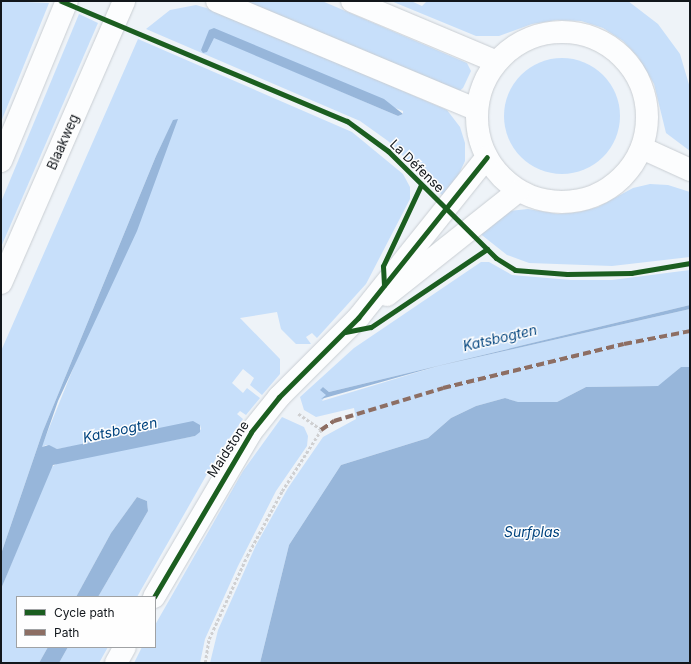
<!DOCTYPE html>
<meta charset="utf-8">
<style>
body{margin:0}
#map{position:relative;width:691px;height:664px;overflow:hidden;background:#eef3f8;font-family:Inter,sans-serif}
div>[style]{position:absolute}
.green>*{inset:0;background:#c7dffa}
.round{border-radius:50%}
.water>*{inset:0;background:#97b6da}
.path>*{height:2.5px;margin-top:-1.25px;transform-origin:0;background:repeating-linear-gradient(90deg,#cfd0d2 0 3px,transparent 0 5px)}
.roads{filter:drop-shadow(0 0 1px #c9ced3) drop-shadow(0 0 1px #c9ced3)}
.minor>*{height:22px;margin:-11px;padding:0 11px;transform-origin:11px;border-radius:11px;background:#fcfdfe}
.minor>.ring{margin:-11px;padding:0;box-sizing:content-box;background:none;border:22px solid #fcfdfe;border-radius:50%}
.major>*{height:22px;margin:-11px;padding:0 11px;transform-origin:11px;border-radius:11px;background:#fcfdfe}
.quiet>*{height:4px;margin-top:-2px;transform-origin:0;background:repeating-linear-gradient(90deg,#8d6e63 0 8px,transparent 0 12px)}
.cycleway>*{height:5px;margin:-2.5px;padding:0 2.5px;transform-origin:2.5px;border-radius:2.5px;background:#1b5e20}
span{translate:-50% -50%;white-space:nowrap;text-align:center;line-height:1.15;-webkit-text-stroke:3px #fefefe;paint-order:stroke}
.street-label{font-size:13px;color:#12171c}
.water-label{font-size:14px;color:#00437e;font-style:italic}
.frame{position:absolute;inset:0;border:2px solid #12171c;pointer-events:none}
.legend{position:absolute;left:16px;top:596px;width:140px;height:52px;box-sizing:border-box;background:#fefefe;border:1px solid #a0a2a4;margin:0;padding:5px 7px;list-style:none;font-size:12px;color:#12171c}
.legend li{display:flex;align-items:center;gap:8px;height:20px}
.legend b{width:20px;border:1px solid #a0a2a4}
</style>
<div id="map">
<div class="green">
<i style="clip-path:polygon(1px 1px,49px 3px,1px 122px)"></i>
<i style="clip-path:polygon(243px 1px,322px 1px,467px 63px,471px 71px,463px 88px,458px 92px)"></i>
<i style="clip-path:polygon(391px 1px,411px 1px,422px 6px,427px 1px,628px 1px,658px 24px,680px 54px,690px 88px,690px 151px,666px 133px,654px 84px,638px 57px,623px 41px,603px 28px,581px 21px,557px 20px,532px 24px,499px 36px,476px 36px)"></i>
<i style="clip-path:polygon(evenodd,196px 5px,220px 12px,447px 110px,460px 127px,465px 143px,465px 161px,456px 180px,444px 197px,388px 141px,360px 121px,146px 29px,170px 10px,196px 5px,214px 37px,403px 111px,403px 114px,398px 116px,214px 37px)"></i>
<i style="clip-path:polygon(79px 14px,98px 23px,1px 247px,1px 202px)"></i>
<i style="clip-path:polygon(138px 39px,352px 132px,403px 174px,410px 187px,410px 199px,366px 284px,317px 338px,312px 333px,306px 337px,311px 344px,296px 344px,281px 329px,277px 312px,240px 318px,280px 359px,280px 374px,262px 395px,250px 385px,254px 378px,243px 369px,232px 383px,243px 393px,247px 388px,260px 398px,246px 415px,240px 411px,237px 414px,243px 419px,219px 453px,137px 597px,98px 597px,148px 511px,147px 501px,137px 497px,111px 533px,76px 597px,17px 597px,17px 647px,48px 647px,39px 663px,1px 663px,1px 589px,50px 468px,61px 461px,195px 436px,201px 429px,200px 425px,57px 449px,46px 445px,41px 448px,174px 119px,156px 156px,43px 431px,1px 554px,1px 351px)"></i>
<i class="round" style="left:504px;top:58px;width:116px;height:116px"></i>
<i style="clip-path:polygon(650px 184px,668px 185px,690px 192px,690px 257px,612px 266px,529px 263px,507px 255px,478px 232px,509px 211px,528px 209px,558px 214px,579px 212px,598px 207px,633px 188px)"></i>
<i style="clip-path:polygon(481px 262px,489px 262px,512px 275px,571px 280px,612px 280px,690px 270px,690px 305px,329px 392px,323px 387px,326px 395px,322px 401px,438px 366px,690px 309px,690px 367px,681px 367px,659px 386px,586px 387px,557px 402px,517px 402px,505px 398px,476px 406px,451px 418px,428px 438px,341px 465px,289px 545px,260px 663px,210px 663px,218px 630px,256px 545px,288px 488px,323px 437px,356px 419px,354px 408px,316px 417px,304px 410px,300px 397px,354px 348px)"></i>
<i style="clip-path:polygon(282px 417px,304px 427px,308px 436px,307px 446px,276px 491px,238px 566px,205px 639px,200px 663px,134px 663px,142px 647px,155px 647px,155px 625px,243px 471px)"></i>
<i style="clip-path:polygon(68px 647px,108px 647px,99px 663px,59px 663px)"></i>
</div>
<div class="water">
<i style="clip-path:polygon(214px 28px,384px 99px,403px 114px,398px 116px,214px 38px,207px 52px,203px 53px,201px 50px,209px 30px)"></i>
<i style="clip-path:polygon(178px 119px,137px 231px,58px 401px,42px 447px,49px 445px,57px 449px,193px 421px,200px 425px,200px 432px,195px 436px,53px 465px,1px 589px,1px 554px,43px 431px,156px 156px,173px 120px)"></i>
<i style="clip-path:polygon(690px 305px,690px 309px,438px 366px,321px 399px,326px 395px,320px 390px,323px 387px,329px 392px)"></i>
<i style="clip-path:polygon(681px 367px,690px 367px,690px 663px,260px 663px,289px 545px,341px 465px,428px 438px,451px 418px,476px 406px,505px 398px,518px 402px,557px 402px,586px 387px,658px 386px)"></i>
<i style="clip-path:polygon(137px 497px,147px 501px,148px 511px,98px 597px,76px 597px,111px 533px)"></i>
<i style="clip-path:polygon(48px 647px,68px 647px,59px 663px,39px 663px)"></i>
</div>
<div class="path">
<i style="left:205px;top:663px;width:24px;rotate:-81deg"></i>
<i style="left:209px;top:639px;width:91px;rotate:-65.4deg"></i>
<i style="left:247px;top:556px;width:74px;rotate:-61.7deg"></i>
<i style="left:282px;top:491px;width:72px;rotate:-57.4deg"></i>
<i style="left:321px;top:430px;width:28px;rotate:-145deg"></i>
</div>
<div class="roads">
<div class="minor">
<i style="left:217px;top:1px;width:282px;rotate:22.7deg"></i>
<i style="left:352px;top:1px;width:157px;rotate:22.8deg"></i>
<i class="ring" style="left:477px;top:32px;width:148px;height:148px"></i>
<i style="left:642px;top:148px;width:53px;rotate:24.6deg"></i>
<i style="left:387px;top:295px;width:167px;rotate:-38.4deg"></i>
<i style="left:154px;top:597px;width:191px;rotate:-59.5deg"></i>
<i style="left:251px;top:432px;width:45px;rotate:-51.3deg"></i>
<i style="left:279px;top:397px;width:112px;rotate:-45deg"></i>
<i style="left:358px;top:318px;width:206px;rotate:-51.3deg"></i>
<i style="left:116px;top:663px;width:18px;rotate:-61deg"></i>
</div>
<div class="major">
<i style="left:1px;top:161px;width:173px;rotate:-67.6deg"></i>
<i style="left:1px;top:283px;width:308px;rotate:-66.4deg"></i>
</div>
</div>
<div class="quiet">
<i style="left:321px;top:430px;width:16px;rotate:-35deg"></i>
<i style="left:334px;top:421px;width:114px;rotate:-16.8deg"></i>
<i style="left:443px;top:388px;width:186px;rotate:-13.7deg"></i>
<i style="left:624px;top:344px;width:67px;rotate:-11.1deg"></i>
</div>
<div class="cycleway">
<i style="left:61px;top:1px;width:310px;rotate:22.8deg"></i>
<i style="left:347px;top:121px;width:51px;rotate:36.2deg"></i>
<i style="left:388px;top:151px;width:152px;rotate:44.7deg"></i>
<i style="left:496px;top:258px;width:22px;rotate:32deg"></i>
<i style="left:515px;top:270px;width:52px;rotate:4.4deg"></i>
<i style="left:567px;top:274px;width:64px;rotate:-0.9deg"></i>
<i style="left:631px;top:273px;width:60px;rotate:-9.6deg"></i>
<i style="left:384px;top:285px;width:19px;rotate:-93deg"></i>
<i style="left:383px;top:266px;width:89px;rotate:-64.9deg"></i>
<i style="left:345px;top:332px;width:26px;rotate:-11deg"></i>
<i style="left:371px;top:327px;width:140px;rotate:-33.9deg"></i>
<i style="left:154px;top:597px;width:191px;rotate:-59.5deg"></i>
<i style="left:251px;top:432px;width:45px;rotate:-51.3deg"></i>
<i style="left:279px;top:397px;width:112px;rotate:-45deg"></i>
<i style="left:358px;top:318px;width:206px;rotate:-51.3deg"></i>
</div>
<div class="street-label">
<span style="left:63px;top:142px;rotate:-66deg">Blaakweg</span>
<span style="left:417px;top:166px;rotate:44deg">La Défense</span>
<span style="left:228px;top:449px;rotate:-57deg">Maidstone</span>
</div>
<div class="water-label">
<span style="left:500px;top:338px;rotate:-13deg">Katsbogten</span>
<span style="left:120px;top:430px;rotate:-12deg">Katsbogten</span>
<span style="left:532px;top:532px">Surfplas</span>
</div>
<div class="frame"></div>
<ul class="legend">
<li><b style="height:5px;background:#1b5e20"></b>Cycle path</li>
<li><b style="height:5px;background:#8d6e63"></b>Path</li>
</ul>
</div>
